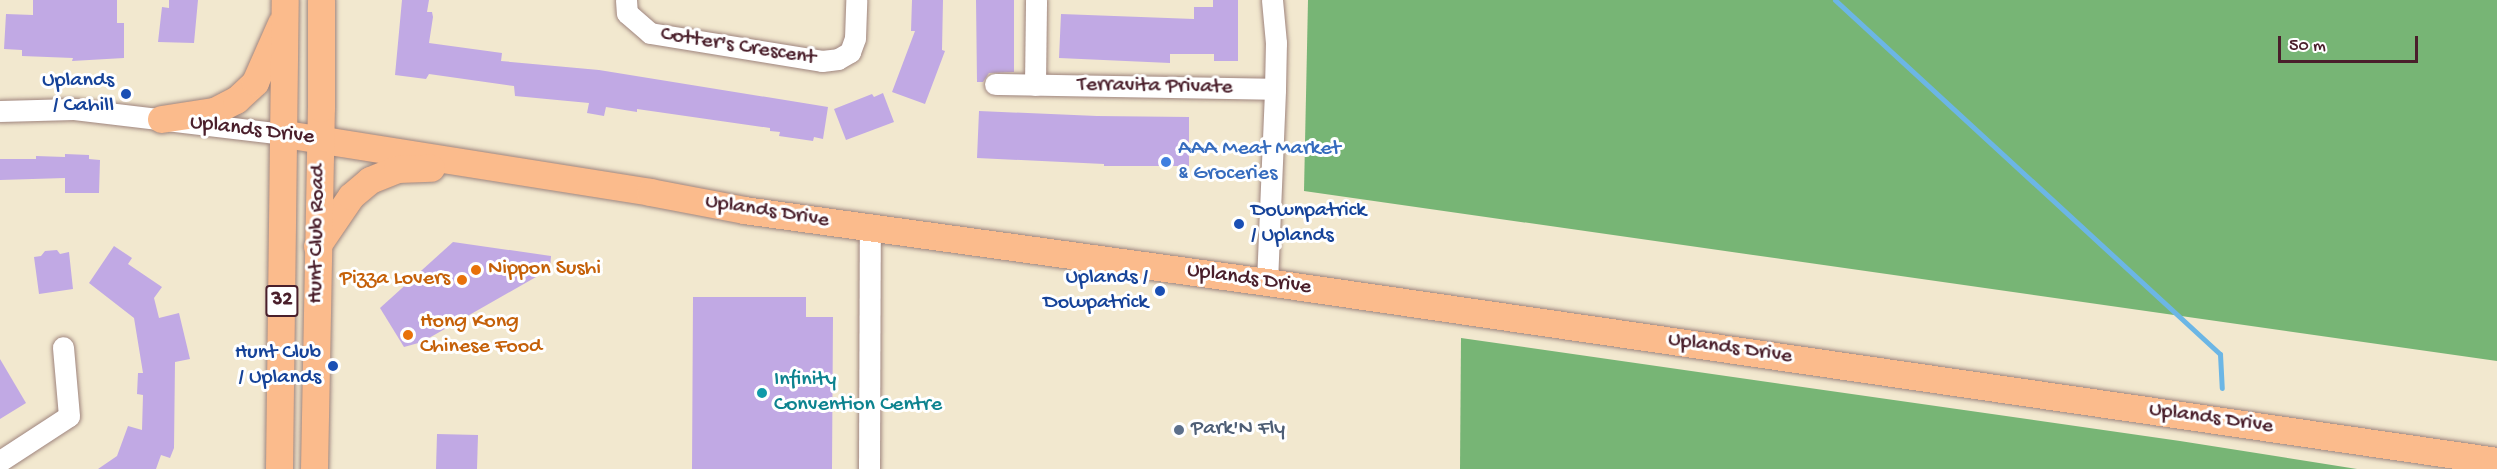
<!DOCTYPE html>
<style>
body{margin:0}
#map{position:relative;width:2497px;height:469px;overflow:hidden;background:#f2e8cf;font-family:"Gochi Hand",sans-serif}
div>[style]{position:absolute}
.forest>*{inset:0;background:#77b575}
.stream>*{height:5px;margin:-2.5px;padding:0 2.5px;transform-origin:2.5px;border-radius:2.5px;background:#6cb6e5}
.building>*{inset:0;background:#c1a9e4}
.roads{filter:drop-shadow(0 0 2px #9e847d) drop-shadow(0 0 2px #9e847d)}
.minor>*{height:21px;margin:-10.5px;padding:0 10.5px;transform-origin:10.5px;border-radius:10.5px;background:#fff}
.major>*{height:27px;margin:-13.5px;padding:0 13.5px;transform-origin:13.5px;border-radius:13.5px;background:#fbbb8c}
.dots>*{width:16px;height:16px;translate:-50% -50%;box-sizing:border-box;border:3px solid #fff;border-radius:50%}
span{translate:-50% -50%;white-space:nowrap;text-align:center;line-height:1.15;-webkit-text-stroke:6px #fff;paint-order:stroke}
.shield-label span{padding:2px 4px;background:#fff;border:2px solid;border-radius:4px;-webkit-text-stroke-width:0}
.shield-label{font-size:21px;color:#4a1f2b;font-weight:700}
.street-label{font-size:22px;color:#4a1f2b}
.transit-label{font-size:22px;color:#164399}
.right{translate:-100% -50%;text-align:right}
.left{translate:0 -50%;text-align:left}
.shop-label{font-size:22px;color:#366cbe}
.food-label{font-size:22px;color:#c56008}
.culture-label{font-size:22px;color:#0d838f}
.service-label{font-size:22px;color:#4e5e75}
.scale{position:absolute;left:2278px;top:36px;width:140px;height:27px;box-sizing:border-box;border:3px solid #4a1f2b;border-top:0;padding-left:8px;font-size:18px;line-height:21px;white-space:nowrap;color:#4a1f2b;-webkit-text-stroke:4px #fff;paint-order:stroke}
</style>
<div id="map">
<div class="forest">
<i style="clip-path:polygon(1308px 0,2497px 0,2497px 361px,1304px 191px)"></i>
<i style="clip-path:polygon(1461px 338px,2180px 441px,2357px 469px,1460px 469px)"></i>
</div>
<div class="stream">
<i style="left:1835px;top:0;width:523px;rotate:42.6deg"></i>
<i style="left:2220px;top:354px;width:34px;rotate:87deg"></i>
</div>
<div class="building">
<i style="clip-path:polygon(33px 0,117px 0,117px 23px,124px 23px,124px 58px,72px 61px,73px 58px,22px 56px,22px 50px,4px 49px,6px 14px,33px 15px)"></i>
<i style="clip-path:polygon(169px 0,198px 0,194px 43px,158px 42px,162px 7px,169px 8px)"></i>
<i style="clip-path:polygon(402px 0,429px 0,427px 12px,432px 12px,433px 17px,429px 43px,502px 53px,501px 61px,599px 70px,828px 107px,823px 139px,814px 137px,813px 141px,779px 136px,780px 132px,770px 131px,770px 128px,637px 109px,637px 112px,606px 107px,604px 116px,587px 113px,589px 103px,515px 96px,514px 86px,429px 74px,426px 79px,395px 75px)"></i>
<i style="clip-path:polygon(912px 0,943px 0,942px 50px,945px 51px,925px 104px,892px 92px,915px 31px,911px 31px)"></i>
<i style="clip-path:polygon(976px 0,1014px 0,1014px 72px,989px 73px,983px 82px,977px 82px)"></i>
<i style="clip-path:polygon(1213px 0,1238px 0,1238px 61px,1214px 61px,1214px 54px,1170px 54px,1170px 63px,1059px 58px,1061px 14px,1194px 19px,1194px 7px,1213px 7px)"></i>
<i style="clip-path:polygon(883px 93px,894px 122px,846px 140px,834px 109px,872px 94px,874px 97px)"></i>
<i style="clip-path:polygon(979px 111px,1097px 116px,1189px 117px,1189px 166px,1104px 166px,1104px 164px,977px 158px)"></i>
<i style="clip-path:polygon(65px 154px,89px 155px,89px 159px,100px 160px,99px 193px,65px 193px,65px 178px,0 180px,0 159px,36px 159px,36px 156px,65px 157px)"></i>
<i style="clip-path:polygon(453px 242px,551px 256px,550px 269px,422px 342px,404px 347px,380px 308px)"></i>
<i style="clip-path:polygon(114px 246px,132px 258px,128px 264px,162px 287px,154px 298px,159px 318px,179px 313px,190px 359px,175px 362px,174px 448px,170px 458px,161px 455px,156px 469px,98px 469px,117px 456px,128px 426px,142px 430px,143px 395px,137px 394px,138px 373px,143px 373px,134px 318px,89px 283px)"></i>
<i style="clip-path:polygon(57px 250px,60px 254px,69px 252px,73px 289px,39px 294px,34px 257px,41px 256px,45px 251px)"></i>
<i style="clip-path:polygon(693px 297px,806px 297px,806px 317px,833px 317px,832px 469px,692px 469px)"></i>
<i style="clip-path:polygon(0 359px,26px 403px,0 419px)"></i>
<i style="clip-path:polygon(437px 434px,478px 435px,477px 469px,436px 469px)"></i>
</div>
<div class="roads">
<div class="minor">
<i style="left:626px;top:0;width:13px;rotate:86deg"></i>
<i style="left:627px;top:13px;width:30px;rotate:41deg"></i>
<i style="left:650px;top:33px;width:174px;rotate:9.2deg"></i>
<i style="left:822px;top:61px;width:16px;rotate:-7deg"></i>
<i style="left:838px;top:59px;width:14px;rotate:-30deg"></i>
<i style="left:850px;top:52px;width:15px;rotate:-70deg"></i>
<i style="left:855px;top:38px;width:38px;rotate:-88deg"></i>
<i style="left:995px;top:84px;width:280px;rotate:1deg"></i>
<i style="left:1035px;top:85px;width:85px;rotate:-89.3deg"></i>
<i style="left:0;top:111px;width:74px;rotate:-1.5deg"></i>
<i style="left:74px;top:109px;width:212px;rotate:6.8deg"></i>
<i style="left:1267px;top:282px;width:193px;rotate:-87.6deg"></i>
<i style="left:1275px;top:89px;width:46px;rotate:-88.8deg"></i>
<i style="left:1276px;top:43px;width:43px;rotate:-95.3deg"></i>
<i style="left:0;top:461px;width:82px;rotate:-33.1deg"></i>
<i style="left:69px;top:416px;width:69px;rotate:-95deg"></i>
<i style="left:869px;top:469px;width:241px;rotate:-89.8deg"></i>
</div>
<div class="major">
<i style="left:161px;top:119px;width:54px;rotate:-8.6deg"></i>
<i style="left:214px;top:111px;width:25px;rotate:-27deg"></i>
<i style="left:236px;top:100px;width:26px;rotate:-43deg"></i>
<i style="left:255px;top:82px;width:64px;rotate:-66.2deg"></i>
<i style="left:285px;top:134px;width:370px;rotate:9deg"></i>
<i style="left:650px;top:192px;width:96px;rotate:10.8deg"></i>
<i style="left:744px;top:210px;width:528px;rotate:7.84deg"></i>
<i style="left:1267px;top:282px;width:1243px;rotate:8.28deg"></i>
<i style="left:317px;top:246px;width:60px;rotate:-55.8deg"></i>
<i style="left:351px;top:196px;width:25px;rotate:-40deg"></i>
<i style="left:370px;top:180px;width:29px;rotate:-22deg"></i>
<i style="left:397px;top:169px;width:34px;rotate:-2deg"></i>
<i style="left:279px;top:469px;width:469px;rotate:-89.3deg"></i>
<i style="left:314px;top:469px;width:361px;rotate:-88.9deg"></i>
<i style="left:321px;top:108px;width:108px;rotate:-90deg"></i>
</div>
</div>
<div class="dots">
<i style="left:126px;top:94px;background:#1a4fb4"></i>
<i style="left:1166px;top:162px;background:#3f7fe0"></i>
<i style="left:1239px;top:224px;background:#1a4fb4"></i>
<i style="left:476px;top:270px;background:#e8710a"></i>
<i style="left:462px;top:280px;background:#e8710a"></i>
<i style="left:1160px;top:291px;background:#1a4fb4"></i>
<i style="left:408px;top:335px;background:#e8710a"></i>
<i style="left:333px;top:366px;background:#1a4fb4"></i>
<i style="left:762px;top:393px;background:#0f9aa8"></i>
<i style="left:1179px;top:430px;background:#5c6f8a"></i>
</div>
<div class="shield-label">
<span style="left:282px;top:301px">32</span>
</div>
<div class="street-label">
<span style="left:738px;top:47px;rotate:9deg">Cotter's Crescent</span>
<span style="left:1155px;top:87px;rotate:1deg">Terravita Private</span>
<span style="left:252px;top:131px;rotate:7deg">Uplands Drive</span>
<span style="left:767px;top:212px;rotate:9deg">Uplands Drive</span>
<span style="left:318px;top:234px;rotate:-89deg">Hunt Club Road</span>
<span style="left:1249px;top:280px;rotate:8deg">Uplands Drive</span>
<span style="left:1730px;top:349px;rotate:8deg">Uplands Drive</span>
<span style="left:2211px;top:419px;rotate:8deg">Uplands Drive</span>
</div>
<div class="transit-label">
<span class="right" style="left:114px;top:94px">Uplands<br>/ Cahill</span>
<span class="left" style="left:1251px;top:224px">Downpatrick<br>/ Uplands</span>
<span class="right" style="left:1148px;top:291px">Uplands /<br>Dowpatrick</span>
<span class="right" style="left:321px;top:366px">Hunt Club<br>/ Uplands</span>
</div>
<div class="shop-label">
<span class="left" style="left:1178px;top:162px">AAA Meat Market<br>&amp; Groceries</span>
</div>
<div class="food-label">
<span class="left" style="left:488px;top:270px">Nippon Sushi</span>
<span class="right" style="left:450px;top:280px">Pizza Lovers</span>
<span class="left" style="left:420px;top:335px">Hong Kong<br>Chinese Food</span>
</div>
<div class="culture-label">
<span class="left" style="left:774px;top:393px">Infinity<br>Convention Centre</span>
</div>
<div class="service-label">
<span class="left" style="left:1191px;top:430px">Park'N Fly</span>
</div>
<div class="scale">50 m</div>
</div>
